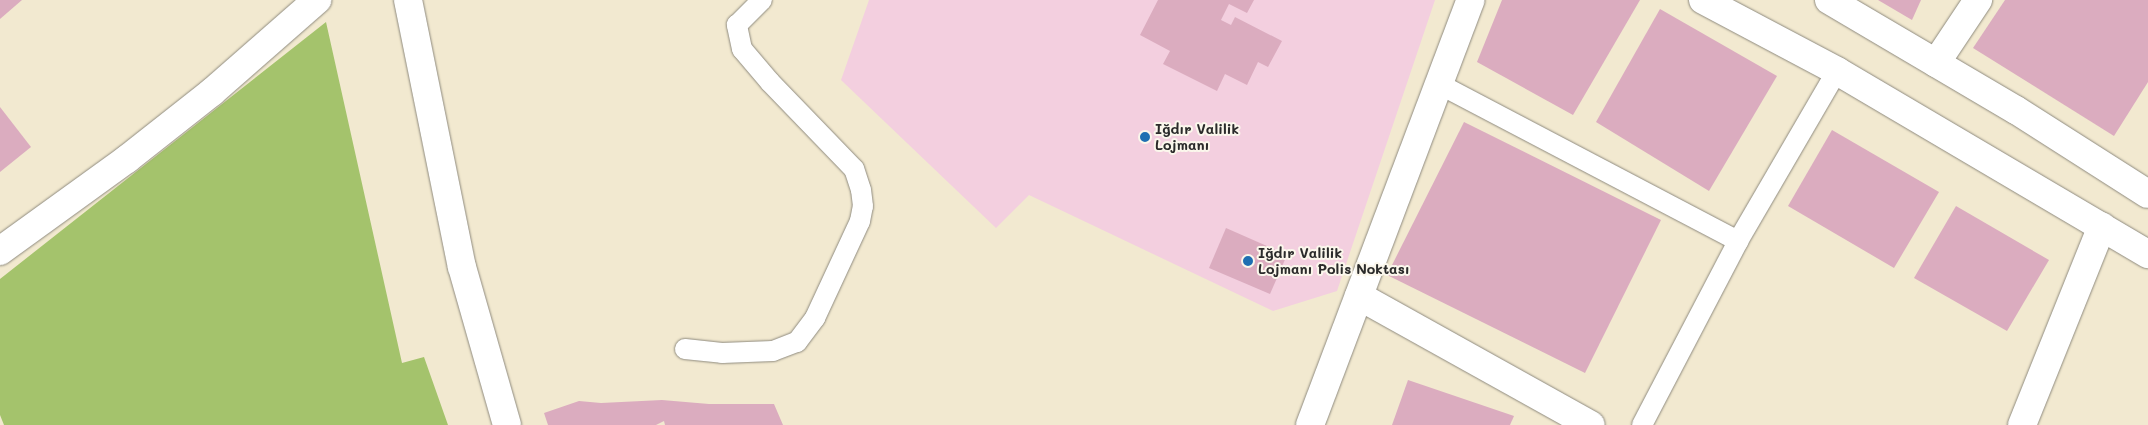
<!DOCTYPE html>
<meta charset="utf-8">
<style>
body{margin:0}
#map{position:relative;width:2148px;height:425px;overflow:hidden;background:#f2e9d0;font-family:Mali,sans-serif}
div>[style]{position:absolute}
.built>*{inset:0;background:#f3cfdf}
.green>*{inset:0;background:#a4c36c}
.building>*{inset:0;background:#dbacbf}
.roads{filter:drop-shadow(0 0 1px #8e8a7e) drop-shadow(0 0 1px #8e8a7e)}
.service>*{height:20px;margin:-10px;padding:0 10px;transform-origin:10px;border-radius:10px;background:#fff}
.minor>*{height:28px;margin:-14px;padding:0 14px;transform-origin:14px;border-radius:14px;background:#fff}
.tertiary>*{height:28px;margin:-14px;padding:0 14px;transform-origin:14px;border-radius:14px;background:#fff}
.dots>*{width:14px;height:14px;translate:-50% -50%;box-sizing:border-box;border:2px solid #fbf7ec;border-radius:50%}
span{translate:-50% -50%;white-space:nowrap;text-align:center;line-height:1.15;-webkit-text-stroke:4px #fbf7ec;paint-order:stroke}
.poi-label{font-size:14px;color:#2b2b2b;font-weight:700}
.left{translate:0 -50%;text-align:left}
</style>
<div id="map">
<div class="built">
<i style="clip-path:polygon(869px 0,1435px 0,1337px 291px,1273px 311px,1029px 195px,996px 228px,841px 80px)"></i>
</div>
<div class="green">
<i style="clip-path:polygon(326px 22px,402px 363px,424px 357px,448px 425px,4px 425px,0 415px,0 279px)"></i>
</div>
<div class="building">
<i style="clip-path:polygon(0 0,22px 0,0 19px)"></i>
<i style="clip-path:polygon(1158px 0,1254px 0,1247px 13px,1229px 4px,1221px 20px,1231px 25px,1235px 17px,1282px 41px,1268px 67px,1258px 62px,1247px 85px,1225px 74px,1217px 91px,1163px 64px,1170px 51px,1140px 35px)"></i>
<i style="clip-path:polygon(1502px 0,1640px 0,1573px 115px,1477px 62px)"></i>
<i style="clip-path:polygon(1878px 0,1921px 0,1912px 20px)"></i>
<i style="clip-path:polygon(2005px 0,2148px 0,2148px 82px,2114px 136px,1973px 48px)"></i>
<i style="clip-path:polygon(1660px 9px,1777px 76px,1709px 191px,1596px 122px)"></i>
<i style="clip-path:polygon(0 107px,31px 147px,0 172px)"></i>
<i style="clip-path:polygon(1464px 122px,1661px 220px,1585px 373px,1387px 275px)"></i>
<i style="clip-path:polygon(1832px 130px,1939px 192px,1894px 268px,1788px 206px)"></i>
<i style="clip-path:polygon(1956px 206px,2049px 260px,2007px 331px,1914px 278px)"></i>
<i style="clip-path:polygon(1226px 228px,1287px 255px,1270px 294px,1209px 268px)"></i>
<i style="clip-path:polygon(1408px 380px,1514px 416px,1510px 425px,1392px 425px)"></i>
<i style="clip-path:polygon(662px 400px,709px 404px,774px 404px,783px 425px,665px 425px,664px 421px,656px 425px,548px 425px,544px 413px,579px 401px,601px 403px)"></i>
</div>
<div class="roads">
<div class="service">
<i style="left:1439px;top:84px;width:338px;rotate:27.7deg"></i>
<i style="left:685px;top:349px;width:37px;rotate:6deg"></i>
<i style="left:722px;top:353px;width:51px;rotate:-2.2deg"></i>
<i style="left:773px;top:351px;width:26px;rotate:-21deg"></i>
<i style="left:797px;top:342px;width:30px;rotate:-53deg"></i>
<i style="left:815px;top:318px;width:107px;rotate:-65.1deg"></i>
<i style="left:860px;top:221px;width:15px;rotate:-79deg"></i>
<i style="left:863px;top:206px;width:16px;rotate:-97deg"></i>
<i style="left:861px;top:190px;width:22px;rotate:-108deg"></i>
<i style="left:854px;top:169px;width:121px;rotate:-134deg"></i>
<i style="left:770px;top:82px;width:43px;rotate:-130.3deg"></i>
<i style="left:742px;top:49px;width:25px;rotate:-102deg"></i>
<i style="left:737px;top:25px;width:35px;rotate:-45deg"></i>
<i style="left:1642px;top:425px;width:208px;rotate:-62.4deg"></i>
<i style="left:1738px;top:241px;width:197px;rotate:-59.8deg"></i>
</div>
<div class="minor">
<i style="left:408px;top:0;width:272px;rotate:78.6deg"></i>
<i style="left:462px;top:267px;width:164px;rotate:74.1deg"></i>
<i style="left:1936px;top:63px;width:76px;rotate:-56.3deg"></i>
<i style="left:0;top:251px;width:157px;rotate:-35.9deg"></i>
<i style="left:127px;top:159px;width:108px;rotate:-38.2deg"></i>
<i style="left:212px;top:92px;width:140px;rotate:-41.2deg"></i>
<i style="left:1359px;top:296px;width:265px;rotate:29.1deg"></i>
<i style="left:1310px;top:425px;width:454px;rotate:-69.3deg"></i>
<i style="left:2022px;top:425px;width:214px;rotate:-68.1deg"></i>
</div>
<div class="tertiary">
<i style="left:1703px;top:0;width:152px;rotate:27.9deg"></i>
<i style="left:1837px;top:71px;width:361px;rotate:30.5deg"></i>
<i style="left:1829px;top:0;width:217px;rotate:30.5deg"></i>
<i style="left:2016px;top:110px;width:156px;rotate:32.5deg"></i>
</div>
</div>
<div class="dots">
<i style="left:1145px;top:137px;background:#1f6fb2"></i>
<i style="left:1248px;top:261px;background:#1f6fb2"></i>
</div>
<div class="poi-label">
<span class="left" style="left:1155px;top:137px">Iğdır Valilik<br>Lojmanı</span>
<span class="left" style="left:1258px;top:261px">Iğdır Valilik<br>Lojmanı Polis Noktası</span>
</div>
</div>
